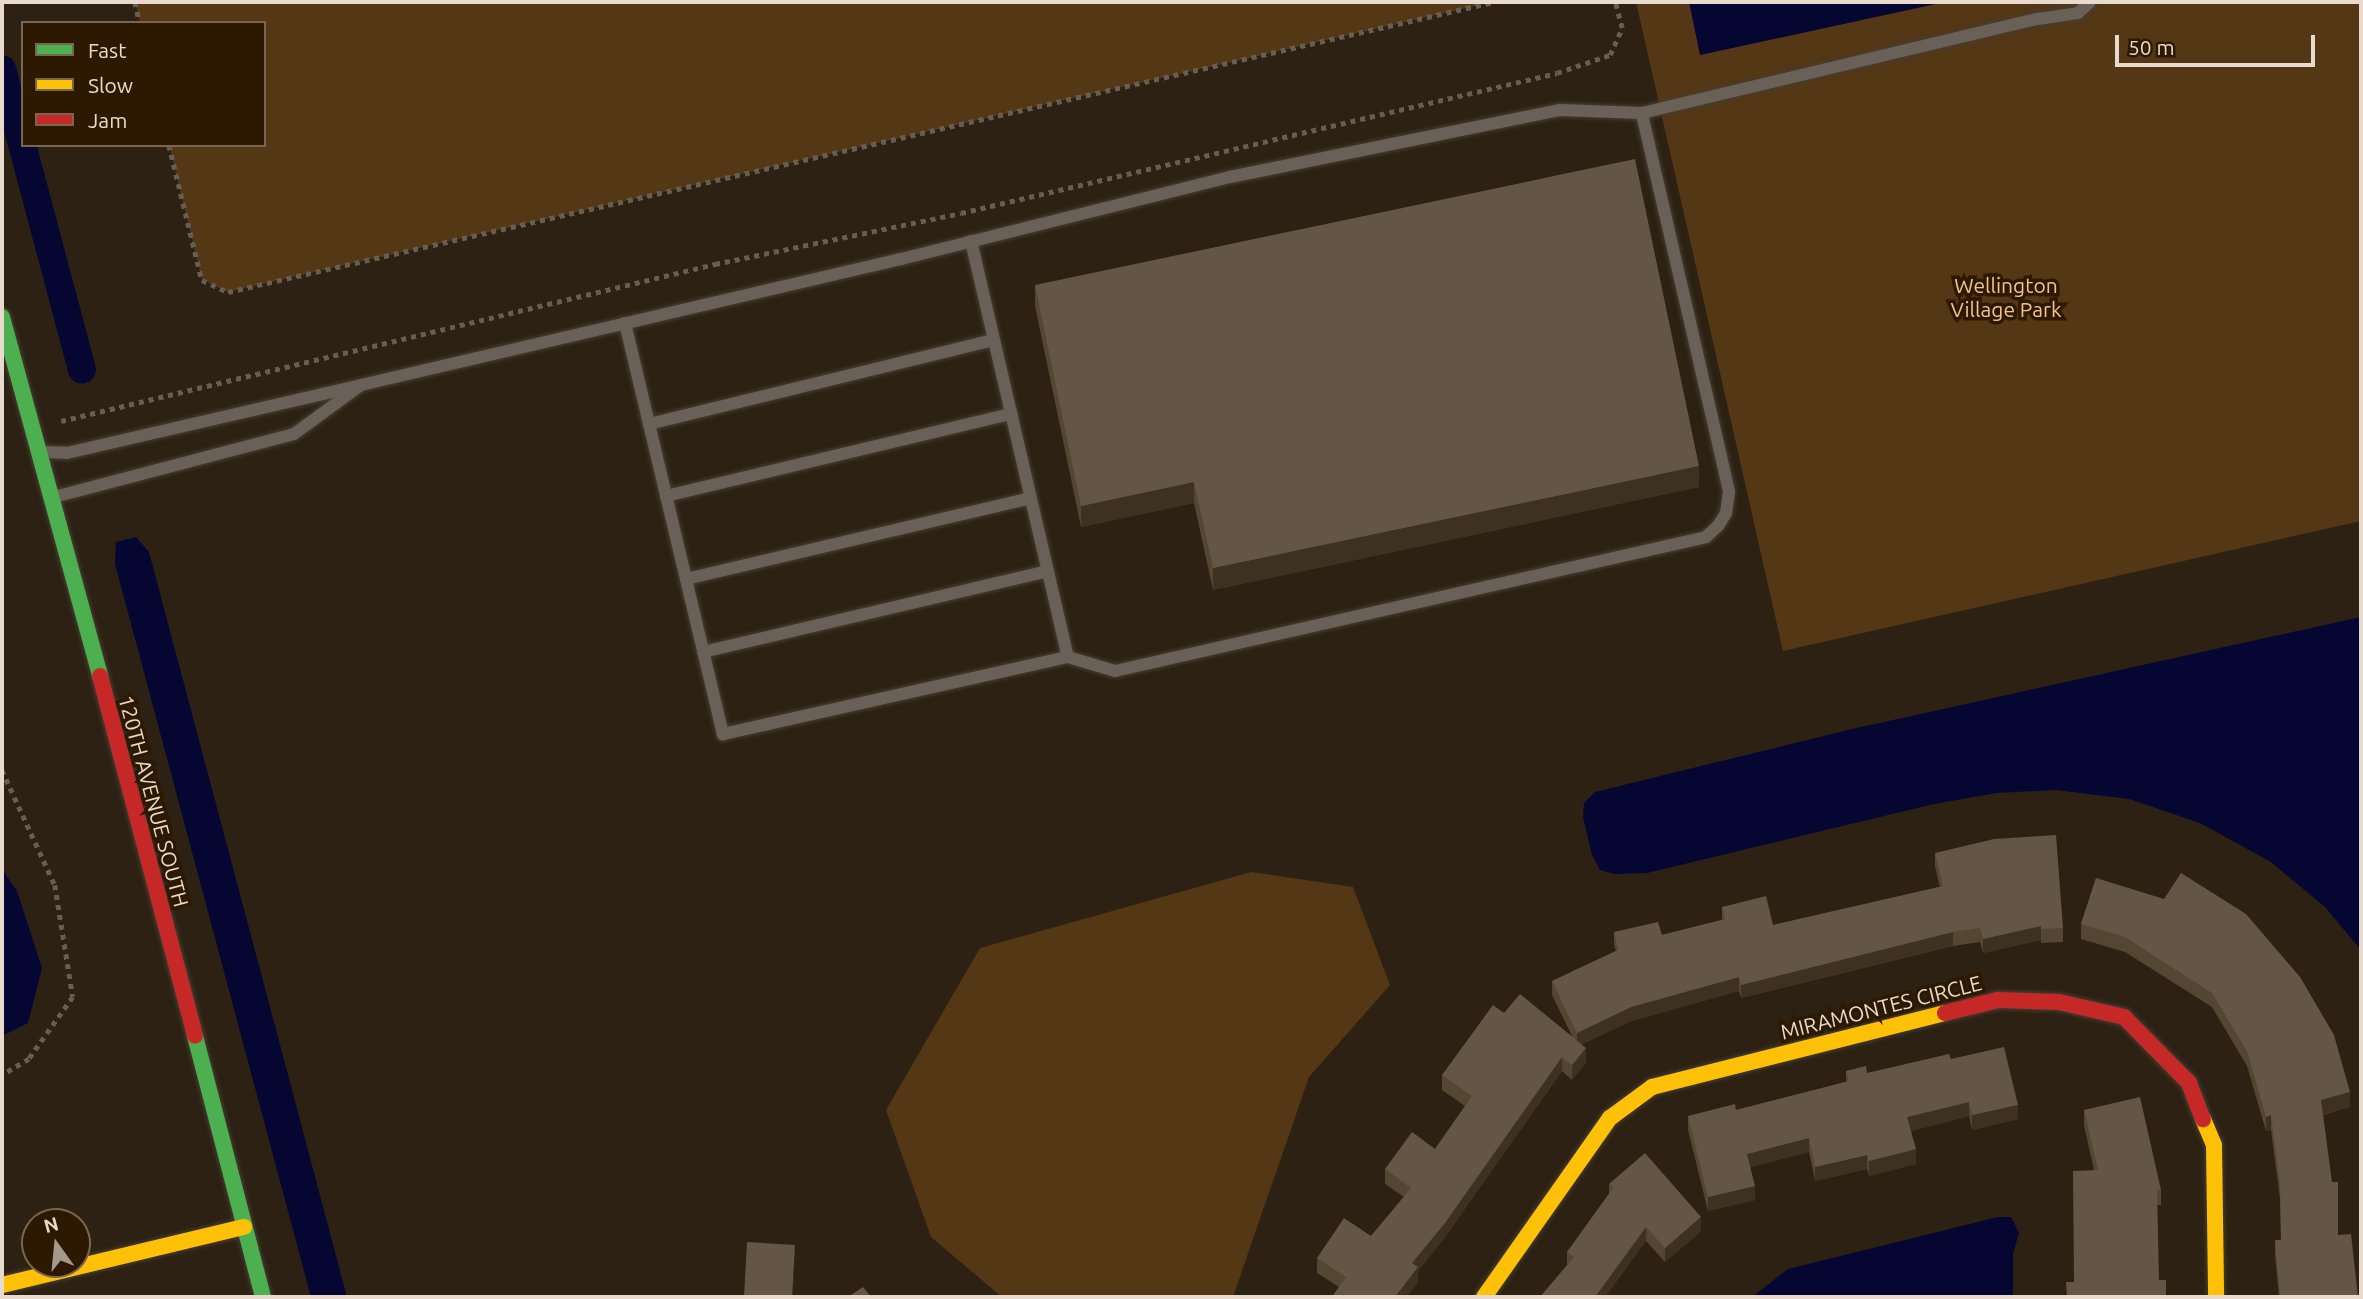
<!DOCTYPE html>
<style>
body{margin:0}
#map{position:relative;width:2363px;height:1299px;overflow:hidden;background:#2c2112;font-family:Ubuntu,sans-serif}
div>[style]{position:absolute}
.green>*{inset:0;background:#543715}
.water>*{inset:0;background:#050631}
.canal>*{height:28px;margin:-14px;padding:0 14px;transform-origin:14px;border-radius:14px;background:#050631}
.path>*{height:4.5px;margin-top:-2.25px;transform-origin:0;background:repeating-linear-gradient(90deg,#665d53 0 5px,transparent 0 10px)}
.roads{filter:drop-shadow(0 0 2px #463d33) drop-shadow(0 0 2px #463d33)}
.lane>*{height:12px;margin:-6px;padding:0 6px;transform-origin:6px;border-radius:6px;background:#696157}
.fast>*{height:16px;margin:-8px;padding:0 8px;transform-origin:8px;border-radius:8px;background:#4caf50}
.slow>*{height:16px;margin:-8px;padding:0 8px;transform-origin:8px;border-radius:8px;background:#ffc107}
.jam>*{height:16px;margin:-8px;padding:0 8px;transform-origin:8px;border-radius:8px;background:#c62828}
.wall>*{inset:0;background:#534633}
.shaded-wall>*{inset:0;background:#3d311f}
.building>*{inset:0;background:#635644}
span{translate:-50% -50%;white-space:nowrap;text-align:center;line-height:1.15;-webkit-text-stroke:7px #2d1901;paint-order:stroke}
.park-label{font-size:21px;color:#f4c38d}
.street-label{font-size:21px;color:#e8dacc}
.frame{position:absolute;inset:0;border:4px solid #e8dacc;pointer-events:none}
.legend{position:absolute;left:21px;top:21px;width:245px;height:126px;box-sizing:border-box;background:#2d1901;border:2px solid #786652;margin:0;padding:9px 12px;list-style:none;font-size:21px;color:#e8dacc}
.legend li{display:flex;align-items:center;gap:14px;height:35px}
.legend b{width:35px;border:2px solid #786652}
.north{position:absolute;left:21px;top:1208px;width:70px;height:70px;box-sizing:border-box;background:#2d1901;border:2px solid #786652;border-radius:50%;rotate:345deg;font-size:19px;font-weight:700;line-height:28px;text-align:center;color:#e8dacc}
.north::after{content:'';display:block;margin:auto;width:24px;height:32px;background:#a6998b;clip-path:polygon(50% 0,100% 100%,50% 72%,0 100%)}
.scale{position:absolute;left:2115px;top:35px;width:200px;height:32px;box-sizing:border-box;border:4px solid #e8dacc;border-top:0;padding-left:9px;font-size:21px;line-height:24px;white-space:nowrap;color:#e8dacc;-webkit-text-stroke:5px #2d1901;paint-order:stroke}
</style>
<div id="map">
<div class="green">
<i style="clip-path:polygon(135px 2px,1493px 2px,228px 292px,202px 280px,169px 145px,264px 145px,264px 23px,140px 23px)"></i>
<i style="clip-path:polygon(1636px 2px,2361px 2px,2361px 521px,1783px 651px)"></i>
<i style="clip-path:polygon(1251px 872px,1353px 887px,1390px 985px,1309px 1077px,1233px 1297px,1002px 1297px,931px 1237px,886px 1110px,980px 948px)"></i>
</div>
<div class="water">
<i style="clip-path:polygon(1689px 2px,1945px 2px,1700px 55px)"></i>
<i style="clip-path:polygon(136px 537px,149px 552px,347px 1297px,311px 1297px,115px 564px,116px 542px)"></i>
<i style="clip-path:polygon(2361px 617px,2361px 950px,2325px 907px,2271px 862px,2200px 823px,2129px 799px,2056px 790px,1996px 793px,1934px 804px,1647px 873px,1615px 874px,1600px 870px,1592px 855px,1583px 817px,1584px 803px,1595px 792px,1852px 729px)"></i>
<i style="clip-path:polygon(2px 869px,17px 891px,42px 968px,28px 1023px,2px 1036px)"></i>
<i style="clip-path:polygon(1998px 1217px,2011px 1217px,2019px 1233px,2013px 1254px,2013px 1297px,1752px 1297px,1788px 1269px)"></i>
</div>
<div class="canal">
<i style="left:2px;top:69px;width:311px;rotate:75.1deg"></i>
</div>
<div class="path">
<i style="left:135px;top:2px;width:22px;rotate:77deg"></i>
<i style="left:169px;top:145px;width:139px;rotate:76.3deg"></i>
<i style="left:202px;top:280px;width:29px;rotate:25deg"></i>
<i style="left:228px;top:292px;width:1298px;rotate:-12.91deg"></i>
<i style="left:61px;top:421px;width:673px;rotate:-13.5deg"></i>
<i style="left:715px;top:264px;width:251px;rotate:-11.7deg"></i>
<i style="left:961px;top:213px;width:612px;rotate:-13.22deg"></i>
<i style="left:1557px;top:73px;width:56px;rotate:-18.8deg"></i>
<i style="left:1610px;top:55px;width:30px;rotate:-66deg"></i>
<i style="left:1622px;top:28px;width:27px;rotate:-105deg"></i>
<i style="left:2px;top:770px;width:127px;rotate:65.3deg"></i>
<i style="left:55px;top:885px;width:113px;rotate:80.9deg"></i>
<i style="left:73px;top:997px;width:76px;rotate:125.4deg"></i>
<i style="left:29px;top:1059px;width:31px;rotate:149deg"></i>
</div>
<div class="roads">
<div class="lane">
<i style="left:971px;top:241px;width:427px;rotate:76.9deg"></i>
<i style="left:1068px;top:657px;width:49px;rotate:16.6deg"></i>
<i style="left:1115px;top:671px;width:606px;rotate:-12.77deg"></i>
<i style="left:1706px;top:537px;width:16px;rotate:-43deg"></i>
<i style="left:1718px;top:526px;width:15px;rotate:-58deg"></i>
<i style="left:1726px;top:513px;width:22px;rotate:-82deg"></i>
<i style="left:1729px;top:491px;width:388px;rotate:-103deg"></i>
<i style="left:625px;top:323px;width:423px;rotate:76.6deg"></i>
<i style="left:723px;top:734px;width:353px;rotate:-12.6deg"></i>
<i style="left:361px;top:385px;width:555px;rotate:-13.13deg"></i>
<i style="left:901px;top:259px;width:339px;rotate:-14deg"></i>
<i style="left:1230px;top:177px;width:337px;rotate:-11.5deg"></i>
<i style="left:1560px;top:110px;width:82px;rotate:2.1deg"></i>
<i style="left:1642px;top:113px;width:407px;rotate:-13.4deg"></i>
<i style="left:2038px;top:19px;width:40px;rotate:-8.5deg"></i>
<i style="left:2078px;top:13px;width:16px;rotate:-43deg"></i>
<i style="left:649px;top:424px;width:355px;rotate:-13.7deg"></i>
<i style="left:43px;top:452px;width:24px;rotate:2deg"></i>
<i style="left:67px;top:453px;width:302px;rotate:-13deg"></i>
<i style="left:361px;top:385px;width:83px;rotate:143.8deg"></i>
<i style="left:294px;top:434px;width:248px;rotate:165.3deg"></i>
<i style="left:666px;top:496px;width:355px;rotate:-13.4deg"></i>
<i style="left:686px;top:579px;width:354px;rotate:-13.2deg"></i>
<i style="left:703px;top:652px;width:354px;rotate:-13.2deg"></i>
</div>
<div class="fast">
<i style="left:2px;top:317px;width:372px;rotate:74.7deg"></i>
<i style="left:195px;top:1036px;width:270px;rotate:75.4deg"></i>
</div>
<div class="slow">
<i style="left:2203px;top:1119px;width:28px;rotate:67deg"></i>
<i style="left:2214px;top:1145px;width:152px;rotate:89.2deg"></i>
<i style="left:2px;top:1285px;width:249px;rotate:-13.5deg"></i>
<i style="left:1484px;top:1297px;width:219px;rotate:-54.9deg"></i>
<i style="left:1610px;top:1118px;width:52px;rotate:-36.4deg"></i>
<i style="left:1652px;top:1087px;width:302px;rotate:-14.2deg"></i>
</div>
<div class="jam">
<i style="left:100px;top:676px;width:372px;rotate:75.2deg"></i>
<i style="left:1945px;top:1013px;width:55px;rotate:-13.8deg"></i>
<i style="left:1998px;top:1000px;width:61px;rotate:1.9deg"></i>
<i style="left:2059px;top:1002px;width:67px;rotate:13deg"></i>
<i style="left:2124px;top:1017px;width:93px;rotate:45.4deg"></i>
<i style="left:2189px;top:1083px;width:39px;rotate:69deg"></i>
</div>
</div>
<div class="wall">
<i style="clip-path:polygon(1035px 285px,1699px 487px,1213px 590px,1194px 503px,1081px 527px,1035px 306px)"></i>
<i style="clip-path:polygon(1935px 853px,2063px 928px,2063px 942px,2041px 943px,2041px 940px,1983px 953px,1980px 942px,1953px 946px,1741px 998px,1739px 991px,1631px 1021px,1582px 1044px,1586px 1063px,1572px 1080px,1562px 1071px,1445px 1237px,1418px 1271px,1418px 1282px,1406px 1297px,1332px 1297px,1339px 1287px,1317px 1273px,1317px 1258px,1371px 1236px,1404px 1197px,1385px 1184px,1385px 1169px,1435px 1149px,1465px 1106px,1442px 1090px,1442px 1075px,1504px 1013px,1572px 1036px,1552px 995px,1552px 981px,1616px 951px,1614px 945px,1614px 932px,1662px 935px,1722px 920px,1722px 907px,1773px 925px,1940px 887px,1935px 867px)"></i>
<i style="clip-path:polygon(2096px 878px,2350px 1107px,2323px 1115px,2338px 1235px,2358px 1297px,2279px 1297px,2275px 1255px,2275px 1240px,2281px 1240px,2280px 1199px,2271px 1130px,2266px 1131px,2247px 1066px,2212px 1007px,2125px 952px,2081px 939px,2081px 924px)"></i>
<i style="clip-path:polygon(1951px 1059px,2018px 1119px,1972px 1130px,1969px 1116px,1911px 1131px,1916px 1164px,1869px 1176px,1867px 1169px,1815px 1181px,1809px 1152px,1750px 1167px,1755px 1200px,1708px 1211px,1688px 1130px,1688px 1116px,1736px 1110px,1846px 1082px,1846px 1071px,1867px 1073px)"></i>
<i style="clip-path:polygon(2084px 1110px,2161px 1190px,2161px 1205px,2157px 1205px,2074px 1282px,2094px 1170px,2084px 1126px)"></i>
<i style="clip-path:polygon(1609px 1184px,1701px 1231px,1665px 1262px,1646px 1241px,1605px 1297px,1540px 1297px,1567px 1265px,1567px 1252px,1609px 1194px)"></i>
</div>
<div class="shaded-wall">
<i style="clip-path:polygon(1699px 466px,1699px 487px,1213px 590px,1213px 568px)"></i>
<i style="clip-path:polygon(1194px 482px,1194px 503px,1081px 527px,1081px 506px)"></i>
<i style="clip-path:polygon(2041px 926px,2041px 940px,1983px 953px,1983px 939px)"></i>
<i style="clip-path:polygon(1953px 932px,1953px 946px,1741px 998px,1741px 985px)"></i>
<i style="clip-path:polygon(1739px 977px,1739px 991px,1631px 1021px,1577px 1047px,1577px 1033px,1631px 1007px)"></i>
<i style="clip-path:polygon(1586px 1048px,1586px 1063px,1572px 1080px,1572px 1065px)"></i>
<i style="clip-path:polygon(1562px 1057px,1562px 1071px,1445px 1237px,1418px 1271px,1418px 1282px,1406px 1297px,1395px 1297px,1412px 1263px)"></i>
<i style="clip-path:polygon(2350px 1092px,2350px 1107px,2321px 1115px,2321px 1100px)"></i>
<i style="clip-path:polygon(1969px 1102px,1969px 1116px,1907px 1132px,1907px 1117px)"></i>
<i style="clip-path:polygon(2018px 1105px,2018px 1119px,1972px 1130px,1972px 1115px)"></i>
<i style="clip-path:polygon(2271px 1115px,2271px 1130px,2266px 1131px,2266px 1117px)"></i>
<i style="clip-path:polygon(1809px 1138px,1809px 1152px,1747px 1168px,1747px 1154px)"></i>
<i style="clip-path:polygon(1916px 1149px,1916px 1164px,1869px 1176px,1869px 1161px)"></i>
<i style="clip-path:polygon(1867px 1155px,1867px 1169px,1815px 1181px,1815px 1167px)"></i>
<i style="clip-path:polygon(1755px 1186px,1755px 1200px,1708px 1211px,1708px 1197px)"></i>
<i style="clip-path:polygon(1701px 1217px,1701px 1231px,1665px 1262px,1665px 1248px)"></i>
<i style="clip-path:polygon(1646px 1227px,1646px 1241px,1605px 1297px,1595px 1297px)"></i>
<i style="clip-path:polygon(795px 1245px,793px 1297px,792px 1297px)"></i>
</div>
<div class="building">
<i style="clip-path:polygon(1635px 159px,1699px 466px,1213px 568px,1194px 482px,1081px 506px,1035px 285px)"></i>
<i style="clip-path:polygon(2056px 835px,2063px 928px,2041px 929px,2041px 926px,1983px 939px,1980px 928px,1953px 932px,1741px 985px,1739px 977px,1631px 1007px,1577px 1033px,1552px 981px,1618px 950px,1614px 932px,1658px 922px,1662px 935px,1725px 919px,1722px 907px,1766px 896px,1773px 925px,1943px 886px,1935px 853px,1994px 839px)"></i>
<i style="clip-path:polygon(2181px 873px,2246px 914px,2300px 977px,2334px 1035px,2350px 1092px,2321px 1100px,2332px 1182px,2338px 1182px,2338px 1235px,2351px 1234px,2358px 1297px,2280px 1297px,2275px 1240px,2281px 1240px,2280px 1184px,2271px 1115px,2266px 1117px,2247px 1051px,2212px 993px,2125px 937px,2081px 924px,2096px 878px,2164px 899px)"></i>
<i style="clip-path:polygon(1520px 994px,1586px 1048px,1572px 1065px,1562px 1057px,1445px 1223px,1412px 1263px,1418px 1267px,1395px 1297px,1332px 1297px,1346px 1277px,1317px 1258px,1344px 1218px,1371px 1236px,1411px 1188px,1385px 1169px,1412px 1132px,1435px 1149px,1472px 1096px,1442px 1075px,1493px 1005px,1504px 1013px)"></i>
<i style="clip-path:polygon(2004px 1047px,2018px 1105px,1972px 1115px,1969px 1102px,1907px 1117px,1916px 1149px,1869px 1161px,1867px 1155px,1815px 1167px,1809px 1138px,1747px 1154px,1755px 1186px,1708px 1197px,1688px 1116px,1735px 1104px,1736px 1110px,1849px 1081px,1846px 1071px,1866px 1066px,1867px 1073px,1949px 1054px,1951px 1059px)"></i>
<i style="clip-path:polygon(2140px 1097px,2161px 1190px,2157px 1190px,2159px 1280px,2166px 1280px,2166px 1297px,2067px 1297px,2066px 1282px,2074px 1282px,2073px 1171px,2098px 1170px,2084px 1110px)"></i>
<i style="clip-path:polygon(1645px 1153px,1701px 1217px,1665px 1248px,1646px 1227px,1595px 1297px,1540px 1297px,1574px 1257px,1567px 1252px,1613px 1188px,1609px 1184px)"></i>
<i style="clip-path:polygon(747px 1242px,795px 1245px,792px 1297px,744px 1297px)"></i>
<i style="clip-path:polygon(863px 1287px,871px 1297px,848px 1297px)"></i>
</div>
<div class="park-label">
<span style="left:2006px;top:297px">Wellington<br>Village Park</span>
</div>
<div class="street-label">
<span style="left:154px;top:801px;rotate:75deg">120TH AVENUE SOUTH</span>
<span style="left:1881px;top:1007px;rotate:-14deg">MIRAMONTES CIRCLE</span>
</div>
<div class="frame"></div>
<ul class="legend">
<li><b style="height:9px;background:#4caf50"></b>Fast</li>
<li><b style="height:9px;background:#ffc107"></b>Slow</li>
<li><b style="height:9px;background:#c62828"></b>Jam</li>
</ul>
<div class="north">N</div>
<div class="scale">50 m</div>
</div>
